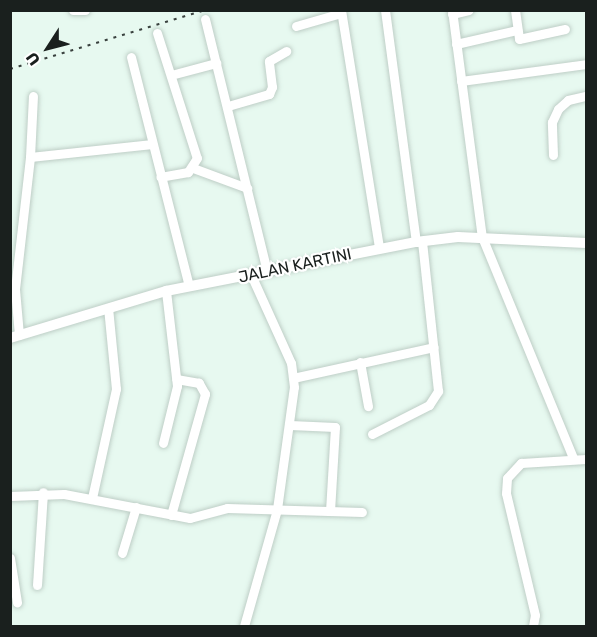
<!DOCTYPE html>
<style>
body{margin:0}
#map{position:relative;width:597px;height:637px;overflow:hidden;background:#e7f9f0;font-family:Rubik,sans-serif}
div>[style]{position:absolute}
.roads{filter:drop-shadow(0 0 2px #becec6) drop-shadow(0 0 2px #becec6)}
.minor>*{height:9px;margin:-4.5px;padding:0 4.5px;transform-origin:4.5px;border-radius:4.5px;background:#fff}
.tertiary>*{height:10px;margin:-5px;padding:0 5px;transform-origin:5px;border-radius:5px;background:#fff}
.rail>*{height:2px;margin-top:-1px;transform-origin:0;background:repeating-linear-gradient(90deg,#38403d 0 3px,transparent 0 9px)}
span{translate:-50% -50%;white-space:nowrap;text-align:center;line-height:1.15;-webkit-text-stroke:4.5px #fff;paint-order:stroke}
.street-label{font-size:16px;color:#1a201e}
.frame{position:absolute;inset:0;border:12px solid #1a201e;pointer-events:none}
.north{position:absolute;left:18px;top:18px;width:60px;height:60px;-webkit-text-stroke:4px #fff;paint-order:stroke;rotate:234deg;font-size:16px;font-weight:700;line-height:24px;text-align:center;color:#1a201e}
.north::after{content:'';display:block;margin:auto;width:21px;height:27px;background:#1a201e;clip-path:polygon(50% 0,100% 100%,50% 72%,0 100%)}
</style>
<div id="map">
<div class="roads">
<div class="minor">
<i style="left:73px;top:10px;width:12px"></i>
<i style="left:341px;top:10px;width:241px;rotate:80.9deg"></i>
<i style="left:385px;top:10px;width:234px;rotate:82.4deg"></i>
<i style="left:452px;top:10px;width:229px;rotate:82.5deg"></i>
<i style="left:482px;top:237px;width:239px;rotate:67.6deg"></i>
<i style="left:515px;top:10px;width:29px;rotate:82deg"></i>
<i style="left:519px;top:39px;width:47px;rotate:-12.3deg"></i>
<i style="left:452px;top:14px;width:17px;rotate:-13deg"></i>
<i style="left:205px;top:19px;width:260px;rotate:76.2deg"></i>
<i style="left:296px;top:26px;width:47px;rotate:-16.1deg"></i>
<i style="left:157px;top:33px;width:131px;rotate:72.3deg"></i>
<i style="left:197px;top:158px;width:17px;rotate:123deg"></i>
<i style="left:188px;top:172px;width:28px;rotate:170deg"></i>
<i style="left:456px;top:44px;width:63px;rotate:-12.9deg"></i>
<i style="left:131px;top:57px;width:236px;rotate:75.8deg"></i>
<i style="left:171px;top:75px;width:47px;rotate:-14.9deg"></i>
<i style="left:461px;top:81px;width:126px;rotate:-7.7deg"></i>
<i style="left:228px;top:106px;width:43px;rotate:-16.3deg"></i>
<i style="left:269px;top:94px;width:8px;rotate:-67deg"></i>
<i style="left:272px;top:87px;width:26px;rotate:-97deg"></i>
<i style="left:269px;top:61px;width:20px;rotate:-30deg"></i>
<i style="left:553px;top:155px;width:33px;rotate:-92deg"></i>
<i style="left:552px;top:122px;width:14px;rotate:-65deg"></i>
<i style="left:558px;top:109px;width:13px;rotate:-42deg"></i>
<i style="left:568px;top:100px;width:18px;rotate:-13deg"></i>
<i style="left:30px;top:157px;width:123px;rotate:-6.1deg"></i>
<i style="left:193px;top:168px;width:58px;rotate:20.3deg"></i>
<i style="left:19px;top:335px;width:46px;rotate:-95deg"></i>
<i style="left:15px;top:289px;width:133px;rotate:-83.5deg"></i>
<i style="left:30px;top:157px;width:61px;rotate:-87.2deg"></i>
<i style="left:360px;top:362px;width:45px;rotate:79.7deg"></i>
<i style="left:293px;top:378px;width:144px;rotate:-12.4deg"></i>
<i style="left:290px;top:425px;width:45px;rotate:2.5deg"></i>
<i style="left:335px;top:427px;width:83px;rotate:93.4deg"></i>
<i style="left:372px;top:434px;width:64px;rotate:-27deg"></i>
<i style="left:429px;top:405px;width:17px;rotate:-57deg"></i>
<i style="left:438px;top:391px;width:151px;rotate:-96.1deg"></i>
<i style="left:163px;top:443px;width:59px;rotate:-76.2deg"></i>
<i style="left:177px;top:386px;width:96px;rotate:-96.6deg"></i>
<i style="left:10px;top:496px;width:54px;rotate:-2.1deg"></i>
<i style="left:64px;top:494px;width:128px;rotate:10.8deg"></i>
<i style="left:190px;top:518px;width:38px;rotate:-15deg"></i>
<i style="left:227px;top:508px;width:135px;rotate:1.7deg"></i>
<i style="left:92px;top:498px;width:112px;rotate:-77.6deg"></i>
<i style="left:116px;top:389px;width:81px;rotate:-95.6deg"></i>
<i style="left:171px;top:515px;width:126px;rotate:-74.3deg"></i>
<i style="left:205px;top:394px;width:13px;rotate:-119deg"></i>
<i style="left:199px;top:383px;width:23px;rotate:-170deg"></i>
<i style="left:122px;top:553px;width:48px;rotate:-73.1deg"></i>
<i style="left:10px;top:558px;width:45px;rotate:81deg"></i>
<i style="left:37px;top:585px;width:93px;rotate:-86.3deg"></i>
<i style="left:244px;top:626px;width:122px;rotate:-74.2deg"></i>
<i style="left:277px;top:509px;width:123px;rotate:-82.1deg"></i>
<i style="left:294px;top:387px;width:24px;rotate:-97deg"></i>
<i style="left:291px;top:363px;width:97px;rotate:-114.4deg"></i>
<i style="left:533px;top:626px;width:11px;rotate:-80deg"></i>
<i style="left:535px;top:615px;width:125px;rotate:-103.4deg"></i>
<i style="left:506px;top:493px;width:15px;rotate:-86deg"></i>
<i style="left:507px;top:478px;width:21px;rotate:-47deg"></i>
<i style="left:521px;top:463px;width:65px;rotate:-3.5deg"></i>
</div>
<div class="tertiary">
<i style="left:10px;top:338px;width:163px;rotate:-16.8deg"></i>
<i style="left:166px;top:291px;width:255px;rotate:-11.1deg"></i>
<i style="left:416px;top:242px;width:42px;rotate:-6.8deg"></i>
<i style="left:458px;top:237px;width:128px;rotate:2.7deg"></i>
</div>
</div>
<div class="rail">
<i style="left:10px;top:69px;width:204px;rotate:-16.8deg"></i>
</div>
<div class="street-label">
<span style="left:295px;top:266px;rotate:-12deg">JALAN KARTINI</span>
</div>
<div class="frame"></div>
<div class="north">U</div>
</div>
